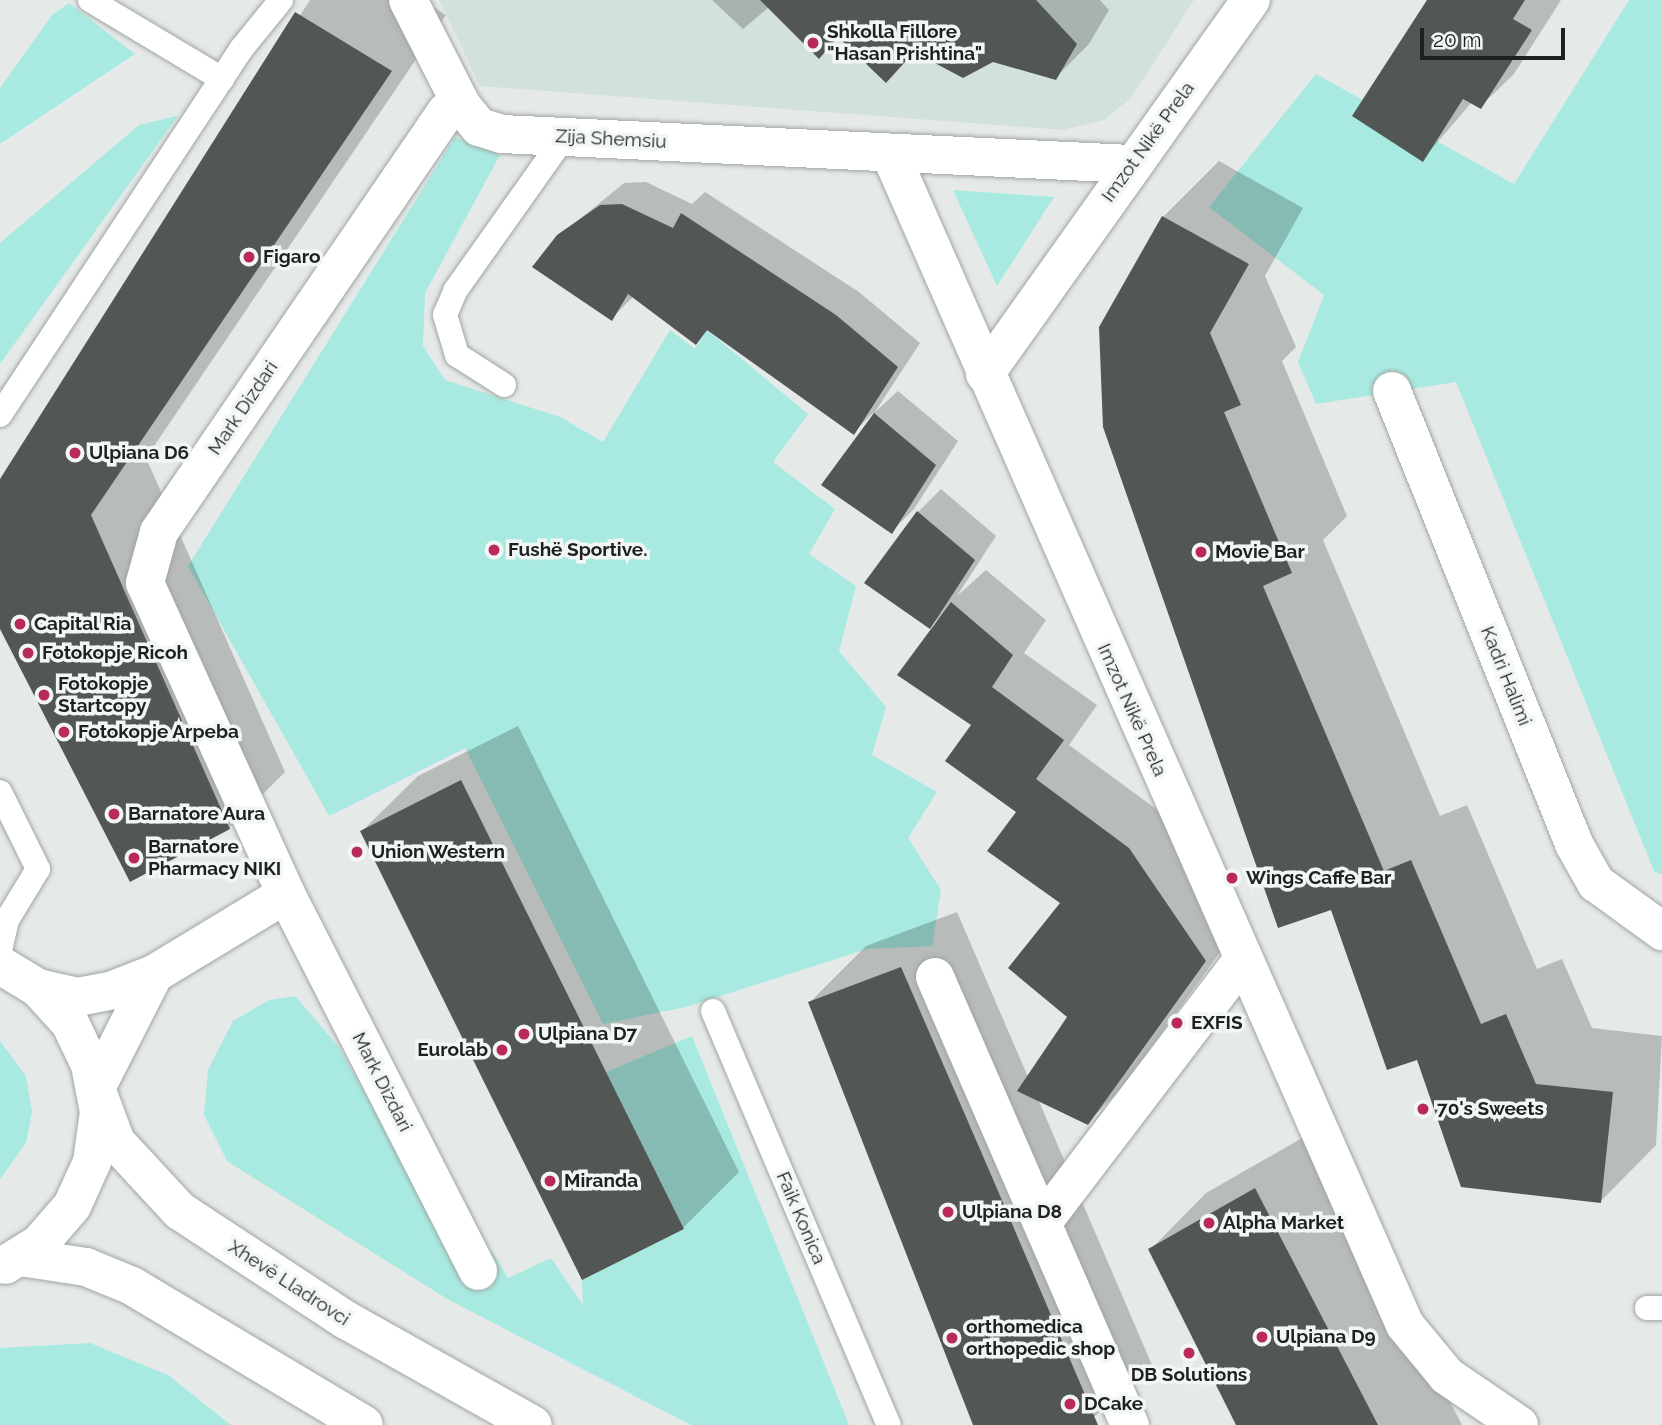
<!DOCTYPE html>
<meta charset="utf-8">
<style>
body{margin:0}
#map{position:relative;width:1662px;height:1425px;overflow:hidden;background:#e5eae9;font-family:Raleway,sans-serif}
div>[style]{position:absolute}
.built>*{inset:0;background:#d2e0de}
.green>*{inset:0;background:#a8eae1}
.shadow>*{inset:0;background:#0003}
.building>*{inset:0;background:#525655}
.roads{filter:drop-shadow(0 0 2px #a0a5a4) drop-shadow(0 0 2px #a0a5a4)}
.service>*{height:24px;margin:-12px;padding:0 12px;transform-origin:12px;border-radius:12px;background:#fff}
.minor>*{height:38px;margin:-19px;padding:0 19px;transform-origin:19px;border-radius:19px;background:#fff}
.secondary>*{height:38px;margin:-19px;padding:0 19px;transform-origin:19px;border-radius:19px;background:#fff}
.dots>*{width:19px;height:19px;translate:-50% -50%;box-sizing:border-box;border:4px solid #f2f7f6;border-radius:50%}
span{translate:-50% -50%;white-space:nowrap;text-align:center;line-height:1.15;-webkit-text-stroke:7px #f2f7f6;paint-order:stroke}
.poi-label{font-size:19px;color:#1f2120;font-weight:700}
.left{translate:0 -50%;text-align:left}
.right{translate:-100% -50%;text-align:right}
.street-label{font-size:19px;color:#1f2120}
.scale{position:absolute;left:1420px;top:28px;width:145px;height:32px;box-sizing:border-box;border:4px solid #1f2120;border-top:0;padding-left:9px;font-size:21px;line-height:24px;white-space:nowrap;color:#1f2120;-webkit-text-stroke:5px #f2f7f6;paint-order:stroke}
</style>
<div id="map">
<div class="built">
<i style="clip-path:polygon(439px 0,1194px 0,1131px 98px,1104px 120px,1063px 130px,480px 86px)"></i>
</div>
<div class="green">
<i style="clip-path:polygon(1629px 0,1662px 0,1662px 875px,1654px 871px,1456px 382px,1316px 404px,1298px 362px,1324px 295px,1209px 207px,1316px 74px,1514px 184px)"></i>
<i style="clip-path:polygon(69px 3px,135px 54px,0 144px,0 88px,52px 15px)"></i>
<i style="clip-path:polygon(177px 116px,177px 117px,0 364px,0 243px,139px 125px)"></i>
<i style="clip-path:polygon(455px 137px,500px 155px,425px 293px,423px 346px,445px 380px,560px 417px,603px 442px,670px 330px,695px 349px,707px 330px,808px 414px,773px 462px,835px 509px,809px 554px,856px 586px,839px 651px,886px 707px,872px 755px,937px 792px,908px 838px,941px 890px,932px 946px,867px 949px,686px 1007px,603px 1024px,465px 748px,329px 816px,188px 566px)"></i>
<i style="clip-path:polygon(953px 190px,1054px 197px,997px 286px)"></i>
<i style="clip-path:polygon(295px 996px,338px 1046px,461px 1263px,492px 1252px,508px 1278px,551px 1258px,583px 1305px,582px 1280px,684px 1229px,606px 1072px,692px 1036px,849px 1425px,691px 1425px,449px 1300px,227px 1161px,204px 1115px,208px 1070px,233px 1021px,269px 1000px)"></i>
<i style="clip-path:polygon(0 1041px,26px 1076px,32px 1112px,26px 1143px,0 1179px)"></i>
<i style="clip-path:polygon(90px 1343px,168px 1375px,231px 1425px,0 1425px,0 1348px)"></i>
</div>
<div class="shadow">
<i style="clip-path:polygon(310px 0,422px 0,446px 15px,146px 458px,285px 772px,229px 828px,0 626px,0 482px)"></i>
<i style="clip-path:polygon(712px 0,1100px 0,1109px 10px,1089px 44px,1055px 78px,993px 61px,916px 51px,886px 81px,839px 36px,769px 7px,743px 29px)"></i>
<i style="clip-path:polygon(1429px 0,1561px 0,1514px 74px,1480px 107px,1472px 102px,1423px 159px)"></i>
<i style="clip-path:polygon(1219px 161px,1303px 208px,1265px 276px,1296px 347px,1282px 361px,1347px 516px,1323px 540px,1440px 816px,1467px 805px,1537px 969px,1562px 959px,1592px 1028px,1662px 1036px,1656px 1145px,1601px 1201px,1418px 1057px,1388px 1068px,1163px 217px)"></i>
<i style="clip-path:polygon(646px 182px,692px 204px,705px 192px,859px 292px,920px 343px,875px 412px,898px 391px,958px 441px,914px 509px,891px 532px,873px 413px,853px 433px,709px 329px,695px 343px,634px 296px,612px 318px,559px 236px,624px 183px)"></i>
<i style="clip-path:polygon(941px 489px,996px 536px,957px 596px,986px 570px,1046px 620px,1024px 653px,1097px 705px,1069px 745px,1163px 814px,1239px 926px,1121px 1089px,1087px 1123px,1038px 1099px,1152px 1365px,1085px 1425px,975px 1425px,810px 1002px,866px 946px,957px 912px,1028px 1077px,1070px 1016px,1062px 903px,974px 725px,942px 616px,930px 626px,918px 512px)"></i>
<i style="clip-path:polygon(518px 726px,739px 1172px,683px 1228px,362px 831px,418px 776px)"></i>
<i style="clip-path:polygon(1311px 1133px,1462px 1425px,1238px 1425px,1151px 1249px,1206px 1193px)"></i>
</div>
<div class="building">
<i style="clip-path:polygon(760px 0,1036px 0,1077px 44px,1056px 80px,993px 62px,963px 78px,914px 52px,886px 83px,838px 37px,819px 59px)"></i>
<i style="clip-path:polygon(1427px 0,1525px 0,1513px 19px,1532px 30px,1481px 109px,1463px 99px,1423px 162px,1352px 116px)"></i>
<i style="clip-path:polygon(295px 12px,392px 71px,91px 515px,230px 829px,130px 882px,0 629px,0 479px)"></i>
<i style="clip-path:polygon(622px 204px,673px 228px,681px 213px,836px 315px,898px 367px,854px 435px,707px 330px,696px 345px,628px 294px,612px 321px,532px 267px,557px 235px,600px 205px)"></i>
<i style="clip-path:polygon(1162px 216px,1249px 264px,1210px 333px,1241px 405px,1224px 412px,1292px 573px,1263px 586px,1384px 871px,1411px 860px,1481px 1024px,1506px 1014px,1536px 1084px,1613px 1092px,1601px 1203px,1461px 1187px,1417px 1060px,1387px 1070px,1331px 910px,1278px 928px,1103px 427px,1099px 327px)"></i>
<i style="clip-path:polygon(874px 413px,936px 465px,892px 534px,821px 485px)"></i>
<i style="clip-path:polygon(917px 511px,975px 560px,930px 629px,864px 583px)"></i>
<i style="clip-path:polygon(951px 602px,1013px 655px,992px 687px,1064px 740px,1036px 779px,1129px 848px,1206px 961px,1088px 1125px,1017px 1091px,1067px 1017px,1008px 968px,1060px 903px,987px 851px,1016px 812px,945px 761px,971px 725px,897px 675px)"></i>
<i style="clip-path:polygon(461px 780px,684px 1229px,582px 1280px,360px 831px)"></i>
<i style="clip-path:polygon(901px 967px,992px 1177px,1098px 1425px,973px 1425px,808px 1002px)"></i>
<i style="clip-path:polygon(1255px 1188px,1378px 1425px,1236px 1425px,1148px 1249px)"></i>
</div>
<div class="roads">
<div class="service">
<i style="left:90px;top:0;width:154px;rotate:30.9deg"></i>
<i style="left:504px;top:385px;width:56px;rotate:-147.4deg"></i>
<i style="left:457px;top:355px;width:42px;rotate:-106.7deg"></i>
<i style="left:445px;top:315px;width:26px;rotate:-67deg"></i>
<i style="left:455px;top:291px;width:189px;rotate:-54.7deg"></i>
<i style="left:0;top:415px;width:440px;rotate:-56.6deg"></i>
<i style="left:242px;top:48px;width:62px;rotate:-50.9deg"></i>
<i style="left:0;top:792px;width:86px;rotate:63.7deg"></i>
<i style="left:38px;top:869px;width:60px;rotate:121.3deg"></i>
<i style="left:7px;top:920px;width:32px;rotate:103deg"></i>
<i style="left:713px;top:1011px;width:450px;rotate:67deg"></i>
<i style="left:1647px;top:1308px;width:15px"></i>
</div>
<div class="minor">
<i style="left:408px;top:0;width:119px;rotate:63deg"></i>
<i style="left:462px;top:106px;width:27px;rotate:51deg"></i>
<i style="left:479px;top:127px;width:24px;rotate:17deg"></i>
<i style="left:502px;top:134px;width:631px;rotate:2.73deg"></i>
<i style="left:462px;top:106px;width:17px;rotate:159deg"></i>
<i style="left:446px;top:112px;width:509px;rotate:124.35deg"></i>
<i style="left:159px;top:532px;width:53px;rotate:105.4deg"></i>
<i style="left:145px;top:583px;width:341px;rotate:65.6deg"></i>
<i style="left:286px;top:894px;width:423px;rotate:63deg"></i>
<i style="left:890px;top:153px;width:1280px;rotate:66.28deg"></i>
<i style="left:1405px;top:1325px;width:66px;rotate:50.5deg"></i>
<i style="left:1447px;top:1376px;width:87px;rotate:34.2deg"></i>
<i style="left:985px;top:374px;width:459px;rotate:-54.6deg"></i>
<i style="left:1392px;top:391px;width:488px;rotate:68.1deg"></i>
<i style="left:1574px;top:844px;width:45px;rotate:60.6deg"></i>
<i style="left:1596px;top:883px;width:82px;rotate:36deg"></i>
<i style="left:935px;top:977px;width:489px;rotate:66.5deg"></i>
<i style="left:38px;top:988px;width:41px;rotate:12.7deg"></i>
<i style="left:78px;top:997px;width:36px;rotate:-11deg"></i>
<i style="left:113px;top:990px;width:44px;rotate:-21.3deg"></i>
<i style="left:154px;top:974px;width:154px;rotate:-31.2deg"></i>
<i style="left:96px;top:1088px;width:128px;rotate:-63deg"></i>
<i style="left:1043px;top:1222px;width:328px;rotate:-52.7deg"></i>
</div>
<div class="secondary">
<i style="left:0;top:965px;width:44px;rotate:31.2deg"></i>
<i style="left:38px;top:988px;width:47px;rotate:47.6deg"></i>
<i style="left:70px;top:1023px;width:47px;rotate:64.5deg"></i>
<i style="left:90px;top:1065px;width:48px;rotate:79.2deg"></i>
<i style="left:99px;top:1112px;width:50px;rotate:98deg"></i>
<i style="left:92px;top:1162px;width:48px;rotate:114.4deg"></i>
<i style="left:72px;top:1206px;width:49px;rotate:130.9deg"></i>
<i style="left:40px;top:1243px;width:41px;rotate:147.8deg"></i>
<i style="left:96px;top:1088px;width:58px;rotate:69.7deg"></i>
<i style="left:116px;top:1142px;width:94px;rotate:47.2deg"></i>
<i style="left:180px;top:1211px;width:199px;rotate:33.3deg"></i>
<i style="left:346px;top:1320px;width:214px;rotate:29.3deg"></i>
<i style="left:20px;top:1257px;width:67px;rotate:8.6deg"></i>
<i style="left:86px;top:1267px;width:50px;rotate:22.4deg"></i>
<i style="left:132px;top:1286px;width:270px;rotate:30.9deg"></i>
</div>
</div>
<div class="dots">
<i style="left:813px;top:43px;background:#b92a5b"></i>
<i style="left:249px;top:257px;background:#b92a5b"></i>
<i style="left:75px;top:453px;background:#b92a5b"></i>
<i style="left:494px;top:550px;background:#b92a5b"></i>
<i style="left:1201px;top:552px;background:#b92a5b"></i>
<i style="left:20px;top:624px;background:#b92a5b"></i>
<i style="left:28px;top:653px;background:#b92a5b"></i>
<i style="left:44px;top:695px;background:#b92a5b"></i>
<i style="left:64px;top:732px;background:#b92a5b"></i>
<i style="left:114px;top:814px;background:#b92a5b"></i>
<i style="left:357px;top:852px;background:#b92a5b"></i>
<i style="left:134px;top:858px;background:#b92a5b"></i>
<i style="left:1232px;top:878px;background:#b92a5b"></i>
<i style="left:1177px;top:1023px;background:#b92a5b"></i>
<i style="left:524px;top:1034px;background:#b92a5b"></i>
<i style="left:502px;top:1050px;background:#b92a5b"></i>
<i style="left:1423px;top:1109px;background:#b92a5b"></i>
<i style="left:550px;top:1181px;background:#b92a5b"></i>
<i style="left:948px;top:1212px;background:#b92a5b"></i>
<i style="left:1209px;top:1223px;background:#b92a5b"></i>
<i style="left:1262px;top:1337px;background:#b92a5b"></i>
<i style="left:952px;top:1338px;background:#b92a5b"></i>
<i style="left:1189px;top:1353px;background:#b92a5b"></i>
<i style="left:1070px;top:1404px;background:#b92a5b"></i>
</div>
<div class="poi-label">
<span class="left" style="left:827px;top:43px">Shkolla Fillore<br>"Hasan Prishtina"</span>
<span class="left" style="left:263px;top:257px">Figaro</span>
<span class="left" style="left:89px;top:453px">Ulpiana D6</span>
<span class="left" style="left:508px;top:550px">Fushë Sportive.</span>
<span class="left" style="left:1215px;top:552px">Movie Bar</span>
<span class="left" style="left:34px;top:624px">Capital Ria</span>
<span class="left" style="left:42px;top:653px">Fotokopje Ricoh</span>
<span class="left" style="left:58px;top:695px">Fotokopje<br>Startcopy</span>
<span class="left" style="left:78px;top:732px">Fotokopje Arpeba</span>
<span class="left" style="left:128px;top:814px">Barnatore Aura</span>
<span class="left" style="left:148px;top:858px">Barnatore<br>Pharmacy NIKI</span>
<span class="left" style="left:371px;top:852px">Union Western</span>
<span class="left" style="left:1246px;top:878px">Wings Caffe Bar</span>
<span class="left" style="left:1191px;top:1023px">EXFIS</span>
<span class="left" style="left:538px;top:1034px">Ulpiana D7</span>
<span class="right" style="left:488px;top:1050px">Eurolab</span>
<span class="left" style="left:1437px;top:1109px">70's Sweets</span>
<span class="left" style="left:564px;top:1181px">Miranda</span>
<span class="left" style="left:962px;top:1212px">Ulpiana D8</span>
<span class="left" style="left:1223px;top:1223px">Alpha Market</span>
<span class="left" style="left:966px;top:1338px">orthomedica<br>orthopedic shop</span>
<span class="left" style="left:1276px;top:1337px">Ulpiana D9</span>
<span style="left:1189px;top:1375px">DB Solutions</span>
<span class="left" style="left:1084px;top:1404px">DCake</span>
</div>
<div class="street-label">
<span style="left:611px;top:139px;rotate:3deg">Zija Shemsiu</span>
<span style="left:1148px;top:142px;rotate:-54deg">Imzot Nikë Prela</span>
<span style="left:243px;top:408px;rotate:-56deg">Mark Dizdari</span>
<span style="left:1506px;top:676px;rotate:68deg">Kadri Halimi</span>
<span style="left:1132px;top:710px;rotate:66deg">Imzot Nikë Prela</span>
<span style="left:382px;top:1082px;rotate:63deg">Mark Dizdari</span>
<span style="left:801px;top:1218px;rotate:67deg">Faik Konica</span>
<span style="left:289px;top:1283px;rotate:33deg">Xhevë Lladrovci</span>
</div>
<div class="scale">20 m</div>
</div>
